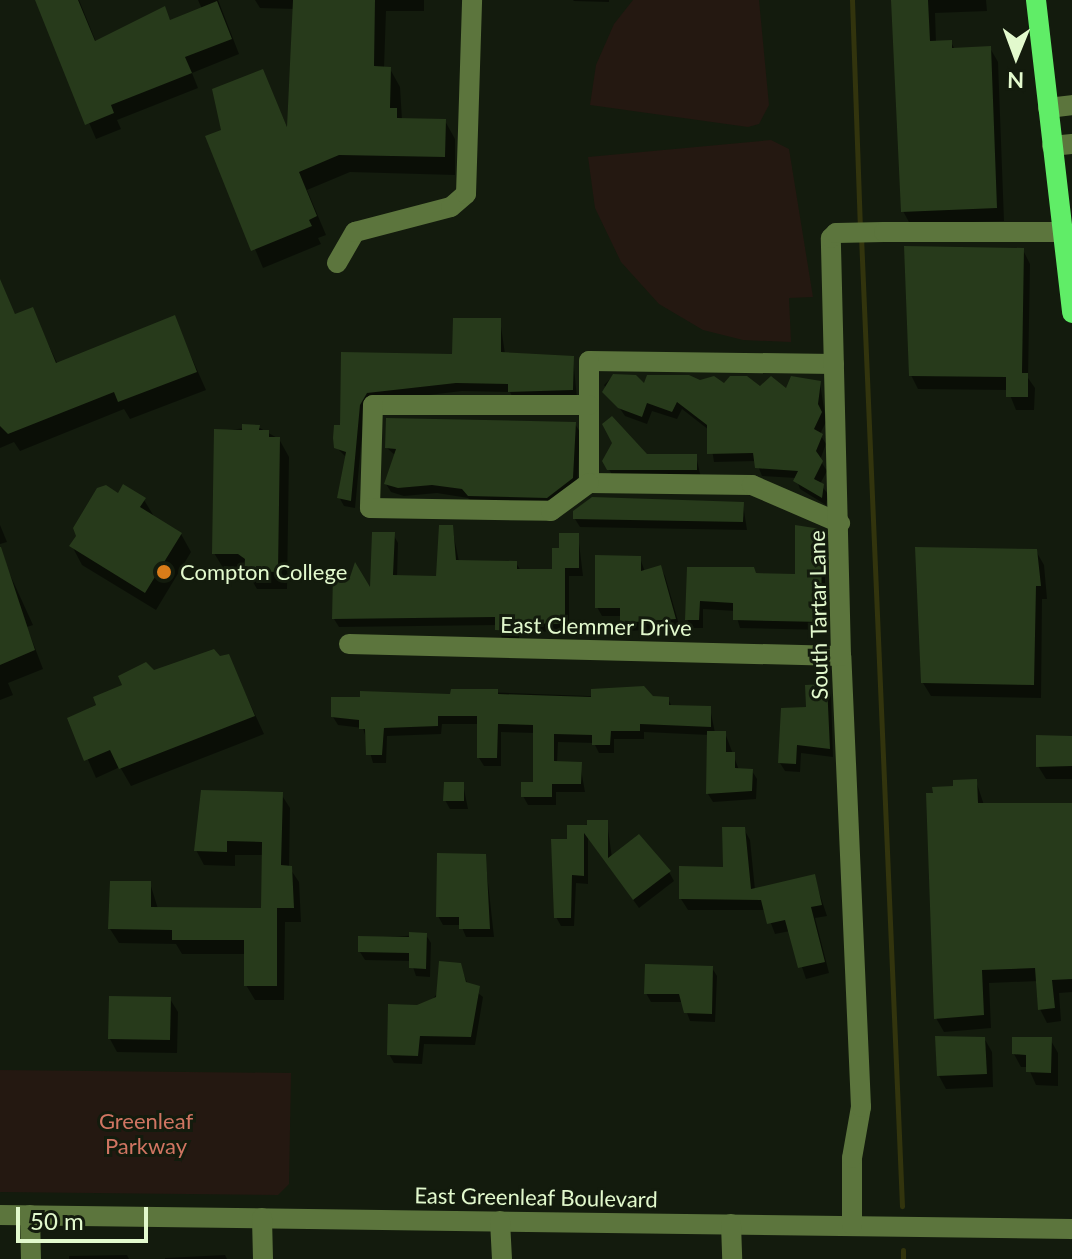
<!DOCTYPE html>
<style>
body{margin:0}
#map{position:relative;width:1072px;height:1259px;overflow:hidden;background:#131b0d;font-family:Lato,sans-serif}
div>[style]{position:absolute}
.green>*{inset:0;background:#241811}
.shadow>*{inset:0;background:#0007}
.stream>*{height:5px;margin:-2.5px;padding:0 2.5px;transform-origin:2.5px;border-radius:2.5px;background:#32340d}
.building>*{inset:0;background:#273a1b}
.minor>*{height:20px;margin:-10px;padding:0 10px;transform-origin:10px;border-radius:10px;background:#5c753d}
.major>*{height:20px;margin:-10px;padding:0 10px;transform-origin:10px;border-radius:10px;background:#60ed67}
.dots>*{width:22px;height:22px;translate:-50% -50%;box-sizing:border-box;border:4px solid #131b0d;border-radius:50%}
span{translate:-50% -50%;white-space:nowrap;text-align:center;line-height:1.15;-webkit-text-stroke:6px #131b0d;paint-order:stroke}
.poi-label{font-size:22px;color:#e2f9cd}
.left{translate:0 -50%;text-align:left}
.street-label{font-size:22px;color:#e2f9cd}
.park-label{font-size:22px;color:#d07562}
.north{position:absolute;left:976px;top:16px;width:80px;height:80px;-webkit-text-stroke:6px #131b0d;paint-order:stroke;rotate:181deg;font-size:22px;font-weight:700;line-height:32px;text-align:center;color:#e2f9cd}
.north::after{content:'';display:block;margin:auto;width:28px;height:36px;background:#e2f9cd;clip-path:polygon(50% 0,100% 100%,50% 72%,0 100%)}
.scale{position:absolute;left:16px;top:1207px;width:132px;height:36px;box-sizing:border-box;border:4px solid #e2f9cd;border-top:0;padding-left:10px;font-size:24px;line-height:28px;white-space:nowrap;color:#e2f9cd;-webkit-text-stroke:6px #131b0d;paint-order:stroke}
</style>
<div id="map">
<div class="green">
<i style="clip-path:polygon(633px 0,759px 0,769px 105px,759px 124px,748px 127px,590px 105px,596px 65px,614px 24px)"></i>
<i style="clip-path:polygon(771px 140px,789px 149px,813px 297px,789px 298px,791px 342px,743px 340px,703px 330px,659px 304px,621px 262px,595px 208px,588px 157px)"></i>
<i style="clip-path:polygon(0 1070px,291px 1073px,289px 1184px,278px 1195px,0 1192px)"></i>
</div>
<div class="shadow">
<i style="clip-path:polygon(37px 0,79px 0,96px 42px,164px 9px,171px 22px,202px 9px,198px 0,218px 0,239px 54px,192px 73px,198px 88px,117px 120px,121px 129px,96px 139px)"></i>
<i style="clip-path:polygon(255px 0,424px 0,424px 11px,386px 11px,384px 68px,390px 69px,400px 87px,402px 120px,445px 121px,455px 139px,455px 175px,350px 172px,307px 190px,326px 235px,318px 238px,321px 244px,263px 268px,208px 138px,224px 131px,262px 72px,288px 129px,295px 9px,260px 8px)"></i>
<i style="clip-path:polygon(573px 0,609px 0,609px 2px,574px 1px)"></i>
<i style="clip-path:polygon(893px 0,986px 0,987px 11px,935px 13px,936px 43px,951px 42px,955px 50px,990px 48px,998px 62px,1004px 221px,910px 224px,903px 211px)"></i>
<i style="clip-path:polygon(1023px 250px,1030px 264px,1028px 378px,1035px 388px,1034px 410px,1016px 410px,1008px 390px,918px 389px,911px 375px)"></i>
<i style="clip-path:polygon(8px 302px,16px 316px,32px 310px,58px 365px,174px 318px,206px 390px,130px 419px,124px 409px,20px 451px,14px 442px,0 448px,0 305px)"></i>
<i style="clip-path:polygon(500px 320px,505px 354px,573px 358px,577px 398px,514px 400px,510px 392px,462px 391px,371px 402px,364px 414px,355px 508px,344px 506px,339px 497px,347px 458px,336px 447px,342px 427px,343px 354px,454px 356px)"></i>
<i style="clip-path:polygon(613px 376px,645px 387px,787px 391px,820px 383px,826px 422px,820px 434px,826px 444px,820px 460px,827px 471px,820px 484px,828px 494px,826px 505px,800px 489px,796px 478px,762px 476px,756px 461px,714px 462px,709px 430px,682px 409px,677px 419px,652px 411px,647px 424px,625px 416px,604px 385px)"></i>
<i style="clip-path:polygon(575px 424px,580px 432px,577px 487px,552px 506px,474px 504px,468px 498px,437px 493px,404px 496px,391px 492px,386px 484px,396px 456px,387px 448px)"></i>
<i style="clip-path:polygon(258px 427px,279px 439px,289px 457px,287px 589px,257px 589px,247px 572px,225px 571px,214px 553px,216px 431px)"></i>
<i style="clip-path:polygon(646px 456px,696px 456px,701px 478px,614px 478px,604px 461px)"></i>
<i style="clip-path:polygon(119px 495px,144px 500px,155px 518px,181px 534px,191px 552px,156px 610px,82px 565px,72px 546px)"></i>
<i style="clip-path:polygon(743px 504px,747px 530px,580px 527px,575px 519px)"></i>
<i style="clip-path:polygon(0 525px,7px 542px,0 544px)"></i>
<i style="clip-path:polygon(452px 527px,459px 562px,516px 563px,521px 571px,554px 571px,561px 550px,578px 535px,583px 576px,569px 576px,569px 632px,520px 631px,519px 639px,502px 638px,497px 625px,339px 627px,334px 619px,372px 594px,393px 534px,398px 543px,397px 577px,438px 578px)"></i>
<i style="clip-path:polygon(820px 531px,825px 540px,825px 630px,740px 628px,735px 611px,703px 609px,703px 628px,692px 628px,687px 619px,689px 569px,797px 576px)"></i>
<i style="clip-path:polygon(1036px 551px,1044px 565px,1047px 599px,1042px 599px,1041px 698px,931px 696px,923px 683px)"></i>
<i style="clip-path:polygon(640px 558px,645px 572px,660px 567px,665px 576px,680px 628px,627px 631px,622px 616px,602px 616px,597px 607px)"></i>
<i style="clip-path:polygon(7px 568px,33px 625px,27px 627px,43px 669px,8px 683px,13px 695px,0 700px,0 570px)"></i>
<i style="clip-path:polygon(228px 656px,264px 734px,131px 786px,120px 767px,96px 778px,70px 719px,153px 673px)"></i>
<i style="clip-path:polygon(826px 686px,831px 695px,833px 757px,801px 753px,800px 772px,785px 771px,780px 763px,808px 709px)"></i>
<i style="clip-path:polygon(453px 691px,668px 699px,672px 707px,710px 708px,715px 733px,725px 733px,739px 770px,752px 771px,757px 779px,756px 799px,713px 802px,708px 794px,709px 735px,644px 732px,644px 739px,614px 739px,614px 753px,599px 753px,594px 743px,558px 742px,557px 763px,580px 764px,585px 792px,556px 792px,556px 805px,528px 805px,523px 796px,535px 784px,535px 733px,501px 732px,501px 766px,484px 766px,479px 758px,479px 724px,442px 724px,441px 734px,387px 736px,386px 763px,373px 763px,363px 728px,338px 725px,333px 717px,362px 699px,362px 693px,452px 696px)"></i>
<i style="clip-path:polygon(1072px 738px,1072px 779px,1046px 779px,1038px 766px)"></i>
<i style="clip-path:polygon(976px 781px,984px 805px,1072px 804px,1072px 992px,1059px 993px,1061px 1021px,1047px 1023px,1040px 1009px,1038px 981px,989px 983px,991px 1028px,944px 1032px,936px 1018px,955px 788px)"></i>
<i style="clip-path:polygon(463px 784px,468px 809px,450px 809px,445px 800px)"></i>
<i style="clip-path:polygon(281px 794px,290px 808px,289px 867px,299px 882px,301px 922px,285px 922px,284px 1000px,255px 1000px,246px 985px,246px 954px,182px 954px,176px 944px,119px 943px,110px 929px,150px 883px,158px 909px,263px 910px,264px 855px,235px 855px,235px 866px,204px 865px,196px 850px)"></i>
<i style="clip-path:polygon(607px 822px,612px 858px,669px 872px,674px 881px,639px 908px,588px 837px,588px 884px,576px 883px,574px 926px,561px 926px,556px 917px,569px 827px)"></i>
<i style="clip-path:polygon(744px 829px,750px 840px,755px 890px,814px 877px,827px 916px,815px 918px,829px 973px,806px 979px,790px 931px,775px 934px,766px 910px,688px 910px,681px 899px,725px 869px)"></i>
<i style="clip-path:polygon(485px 856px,494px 937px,466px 937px,461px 925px,443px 925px,438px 916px)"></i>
<i style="clip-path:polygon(426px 935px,431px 943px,430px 977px,416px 976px,411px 961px,365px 960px,360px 952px,360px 938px)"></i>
<i style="clip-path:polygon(460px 965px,468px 985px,483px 997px,475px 1045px,424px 1044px,422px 1064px,394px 1063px,389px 1054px)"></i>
<i style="clip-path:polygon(712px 968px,717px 976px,715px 1022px,690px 1021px,683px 1002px,651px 1002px,646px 993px)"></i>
<i style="clip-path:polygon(170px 999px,178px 1012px,177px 1053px,117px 1052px,110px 1039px)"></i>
<i style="clip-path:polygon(984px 1038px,992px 1052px,993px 1087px,946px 1089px,939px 1076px)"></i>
<i style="clip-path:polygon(1050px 1039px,1058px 1053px,1058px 1086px,1036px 1085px,1028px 1067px,1021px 1067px,1014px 1054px)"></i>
<i style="clip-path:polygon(127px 1255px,129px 1259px,69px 1259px,69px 1256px)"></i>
<i style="clip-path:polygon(225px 1255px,227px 1259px,165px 1259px,165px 1258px)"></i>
</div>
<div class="stream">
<i style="left:852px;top:0;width:226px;rotate:88deg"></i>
<i style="left:861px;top:236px;width:971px;rotate:87.58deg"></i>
<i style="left:903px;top:1250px;width:9px;rotate:90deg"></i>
</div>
<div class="building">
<i style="clip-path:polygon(35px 0,78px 0,95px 41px,165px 6px,170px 20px,217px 1px,232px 39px,185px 57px,192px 73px,111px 105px,114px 113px,85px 125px)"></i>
<i style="clip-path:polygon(293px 0,375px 0,374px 66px,391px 67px,390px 108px,397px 108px,397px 118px,446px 119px,445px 157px,339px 155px,299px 172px,317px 216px,309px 220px,312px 226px,251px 251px,205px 136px,221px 130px,212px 89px,263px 69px,287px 127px)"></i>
<i style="clip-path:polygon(891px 0,928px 0,930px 41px,952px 40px,952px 48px,991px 46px,997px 208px,901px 212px)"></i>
<i style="clip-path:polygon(904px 246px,1024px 248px,1022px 373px,1028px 373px,1028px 397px,1006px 397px,1006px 377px,909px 376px)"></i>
<i style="clip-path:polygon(0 279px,15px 314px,33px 307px,56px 363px,175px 315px,197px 372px,118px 402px,114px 392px,8px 434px,0 426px)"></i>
<i style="clip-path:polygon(453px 318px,501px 318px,501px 352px,574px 356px,573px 390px,508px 392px,508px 384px,456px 383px,367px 393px,360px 405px,351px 501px,337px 498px,346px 452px,334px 448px,333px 438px,334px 425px,340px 425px,341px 352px,452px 354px)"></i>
<i style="clip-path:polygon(613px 374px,636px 375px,644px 383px,647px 375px,689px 375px,700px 380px,714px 376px,724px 383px,730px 376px,747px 376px,760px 386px,771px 376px,786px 388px,791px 376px,821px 381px,818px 404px,822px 412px,814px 429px,823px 434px,816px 451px,823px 461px,814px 479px,824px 484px,822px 498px,793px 481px,798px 471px,755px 468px,753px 453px,707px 454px,707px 425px,677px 402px,672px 412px,647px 403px,642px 417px,618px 408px,602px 392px)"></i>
<i style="clip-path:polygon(612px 416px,647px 454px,697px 454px,697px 470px,607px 470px,602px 461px,612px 443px,602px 424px)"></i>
<i style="clip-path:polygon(386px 418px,576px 422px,573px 478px,547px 498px,468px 496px,462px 489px,432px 485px,398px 488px,384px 484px,396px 449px,385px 448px)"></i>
<i style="clip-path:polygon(242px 424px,260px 425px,259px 430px,269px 430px,269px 437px,280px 437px,278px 572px,244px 571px,245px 559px,238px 554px,212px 554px,214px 429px,242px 430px)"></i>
<i style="clip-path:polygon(123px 484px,146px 498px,140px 507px,182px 533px,145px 593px,69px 546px,76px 536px,73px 528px,97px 488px,106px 485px,118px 493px)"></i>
<i style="clip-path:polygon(592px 497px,744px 502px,743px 522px,573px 519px,573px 511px)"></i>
<i style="clip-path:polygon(439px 525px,453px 525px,456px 560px,517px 561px,517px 569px,552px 569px,552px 548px,559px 548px,559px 533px,579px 533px,579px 568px,565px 568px,565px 624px,516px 623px,516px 631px,495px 630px,495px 617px,332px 619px,333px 575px,349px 580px,355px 562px,370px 587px,372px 532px,395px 532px,393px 575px,436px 576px)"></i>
<i style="clip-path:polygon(795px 525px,821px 529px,822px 622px,733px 620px,733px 603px,700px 601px,699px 620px,685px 620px,687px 567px,754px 567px,756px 573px,795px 574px)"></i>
<i style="clip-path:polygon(1px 547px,35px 650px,0 665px,0 547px)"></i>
<i style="clip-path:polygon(915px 547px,1037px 549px,1041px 586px,1036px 586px,1034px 685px,921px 683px)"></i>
<i style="clip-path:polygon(595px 555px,641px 556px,641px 571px,661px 565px,676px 619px,620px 623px,620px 608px,595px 608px)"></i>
<i style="clip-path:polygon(214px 649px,220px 656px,229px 654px,255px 716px,119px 769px,110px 750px,84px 761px,67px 718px,96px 705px,93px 697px,122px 685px,118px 676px,146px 662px,154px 670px)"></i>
<i style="clip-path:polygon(827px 684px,830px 749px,797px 745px,796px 764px,778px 763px,781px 708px,806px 707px,805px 685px)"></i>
<i style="clip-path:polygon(644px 686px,653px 696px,669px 697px,669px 705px,711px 706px,711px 727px,640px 724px,640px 731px,611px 731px,610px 745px,592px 745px,592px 735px,554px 734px,554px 761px,582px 762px,581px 784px,552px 784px,552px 797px,521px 797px,521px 782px,533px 782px,533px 725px,498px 724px,497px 758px,477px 758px,477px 716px,438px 716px,438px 726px,384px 728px,382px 755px,366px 755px,365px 729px,359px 729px,359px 720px,331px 717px,331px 697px,360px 697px,360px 691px,450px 694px,451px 689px,498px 689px,498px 694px,591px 697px,591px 689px)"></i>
<i style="clip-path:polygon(707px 731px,726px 731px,726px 752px,735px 752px,735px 768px,753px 769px,752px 791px,706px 794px)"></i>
<i style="clip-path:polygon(1036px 735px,1072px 736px,1072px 766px,1036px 767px)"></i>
<i style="clip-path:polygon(977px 779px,978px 803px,1072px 803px,1072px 979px,1052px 980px,1055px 1008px,1038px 1010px,1035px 968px,982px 970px,984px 1015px,934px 1019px,926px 793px,933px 793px,932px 787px,953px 786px,953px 780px)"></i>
<i style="clip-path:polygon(444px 782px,464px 782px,464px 801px,443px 801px)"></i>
<i style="clip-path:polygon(201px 790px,283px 792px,281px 865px,292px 866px,294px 908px,277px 908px,277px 986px,244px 986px,244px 940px,172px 940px,172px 930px,108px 929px,110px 881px,151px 881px,151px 907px,261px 908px,262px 842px,227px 841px,227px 852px,194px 851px)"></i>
<i style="clip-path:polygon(587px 820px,608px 820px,608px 858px,639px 834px,671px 871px,633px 900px,584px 833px,584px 876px,572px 875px,571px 918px,554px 918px,551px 839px,567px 839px,567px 825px,587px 825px)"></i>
<i style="clip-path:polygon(722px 827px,745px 827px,751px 889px,815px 874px,822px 905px,811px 907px,825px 962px,798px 968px,785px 920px,767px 924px,761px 900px,679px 899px,679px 866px,723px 867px)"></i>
<i style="clip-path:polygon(437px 853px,486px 854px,490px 929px,459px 929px,459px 917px,436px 917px)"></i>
<i style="clip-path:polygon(409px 932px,427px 933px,426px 969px,409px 968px,409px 953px,358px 952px,358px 936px,409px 937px)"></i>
<i style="clip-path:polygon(439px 961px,461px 963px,466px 982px,480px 986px,471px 1037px,420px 1036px,418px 1056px,387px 1055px,388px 1004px,417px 1005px,436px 997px)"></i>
<i style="clip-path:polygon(645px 964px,713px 966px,712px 1014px,684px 1013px,679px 994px,644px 994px)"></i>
<i style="clip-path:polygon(109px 996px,171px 997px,170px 1040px,108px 1039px)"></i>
<i style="clip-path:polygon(935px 1036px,985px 1037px,987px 1074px,937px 1076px)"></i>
<i style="clip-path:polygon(1012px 1037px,1052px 1037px,1051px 1073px,1026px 1072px,1026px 1055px,1012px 1054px)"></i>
</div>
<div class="minor">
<i style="left:1048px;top:108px;width:24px;rotate:-7deg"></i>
<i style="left:1052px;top:146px;width:20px;rotate:-6deg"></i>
<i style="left:337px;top:263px;width:36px;rotate:-60deg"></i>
<i style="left:355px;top:232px;width:99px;rotate:-14.6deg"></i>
<i style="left:451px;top:207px;width:20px;rotate:-41deg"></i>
<i style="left:466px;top:194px;width:194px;rotate:-88.2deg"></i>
<i style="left:834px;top:364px;width:245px;rotate:-179.3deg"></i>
<i style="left:589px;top:361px;width:122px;rotate:90deg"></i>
<i style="left:589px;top:483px;width:163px;rotate:0.7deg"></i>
<i style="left:752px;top:485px;width:96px;rotate:23.4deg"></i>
<i style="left:589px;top:405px;width:216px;rotate:180deg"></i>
<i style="left:373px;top:405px;width:103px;rotate:91.7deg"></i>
<i style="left:370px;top:508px;width:181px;rotate:0.9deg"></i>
<i style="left:551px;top:511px;width:47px;rotate:-36.4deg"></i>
<i style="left:349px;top:644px;width:492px;rotate:1.4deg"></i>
<i style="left:0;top:1215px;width:1072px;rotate:0.75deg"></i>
<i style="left:30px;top:1215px;width:44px;rotate:88.7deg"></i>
<i style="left:262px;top:1218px;width:41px;rotate:88.6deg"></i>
<i style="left:500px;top:1221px;width:38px;rotate:87deg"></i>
<i style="left:731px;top:1224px;width:35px;rotate:88deg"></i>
<i style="left:852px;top:1225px;width:67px;rotate:-90deg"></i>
<i style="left:852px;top:1158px;width:52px;rotate:-80deg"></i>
<i style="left:861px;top:1107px;width:451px;rotate:-92.5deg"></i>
<i style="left:841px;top:656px;width:418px;rotate:-91.4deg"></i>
<i style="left:831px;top:238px;width:7px;rotate:-45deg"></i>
<i style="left:836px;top:233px;width:48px;rotate:-1.2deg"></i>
<i style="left:884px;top:232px;width:179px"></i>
</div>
<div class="major">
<i style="left:1036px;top:0;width:315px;rotate:83.4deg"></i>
</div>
<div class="dots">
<i style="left:164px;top:572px;background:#d97c19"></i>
</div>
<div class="poi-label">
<span class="left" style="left:180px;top:572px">Compton College</span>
</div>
<div class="street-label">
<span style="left:818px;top:615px;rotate:-91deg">South Tartar Lane</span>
<span style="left:596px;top:626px;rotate:1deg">East Clemmer Drive</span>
<span style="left:536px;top:1197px;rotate:1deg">East Greenleaf Boulevard</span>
</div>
<div class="park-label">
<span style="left:146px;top:1133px">Greenleaf<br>Parkway</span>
</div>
<div class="north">N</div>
<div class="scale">50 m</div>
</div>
